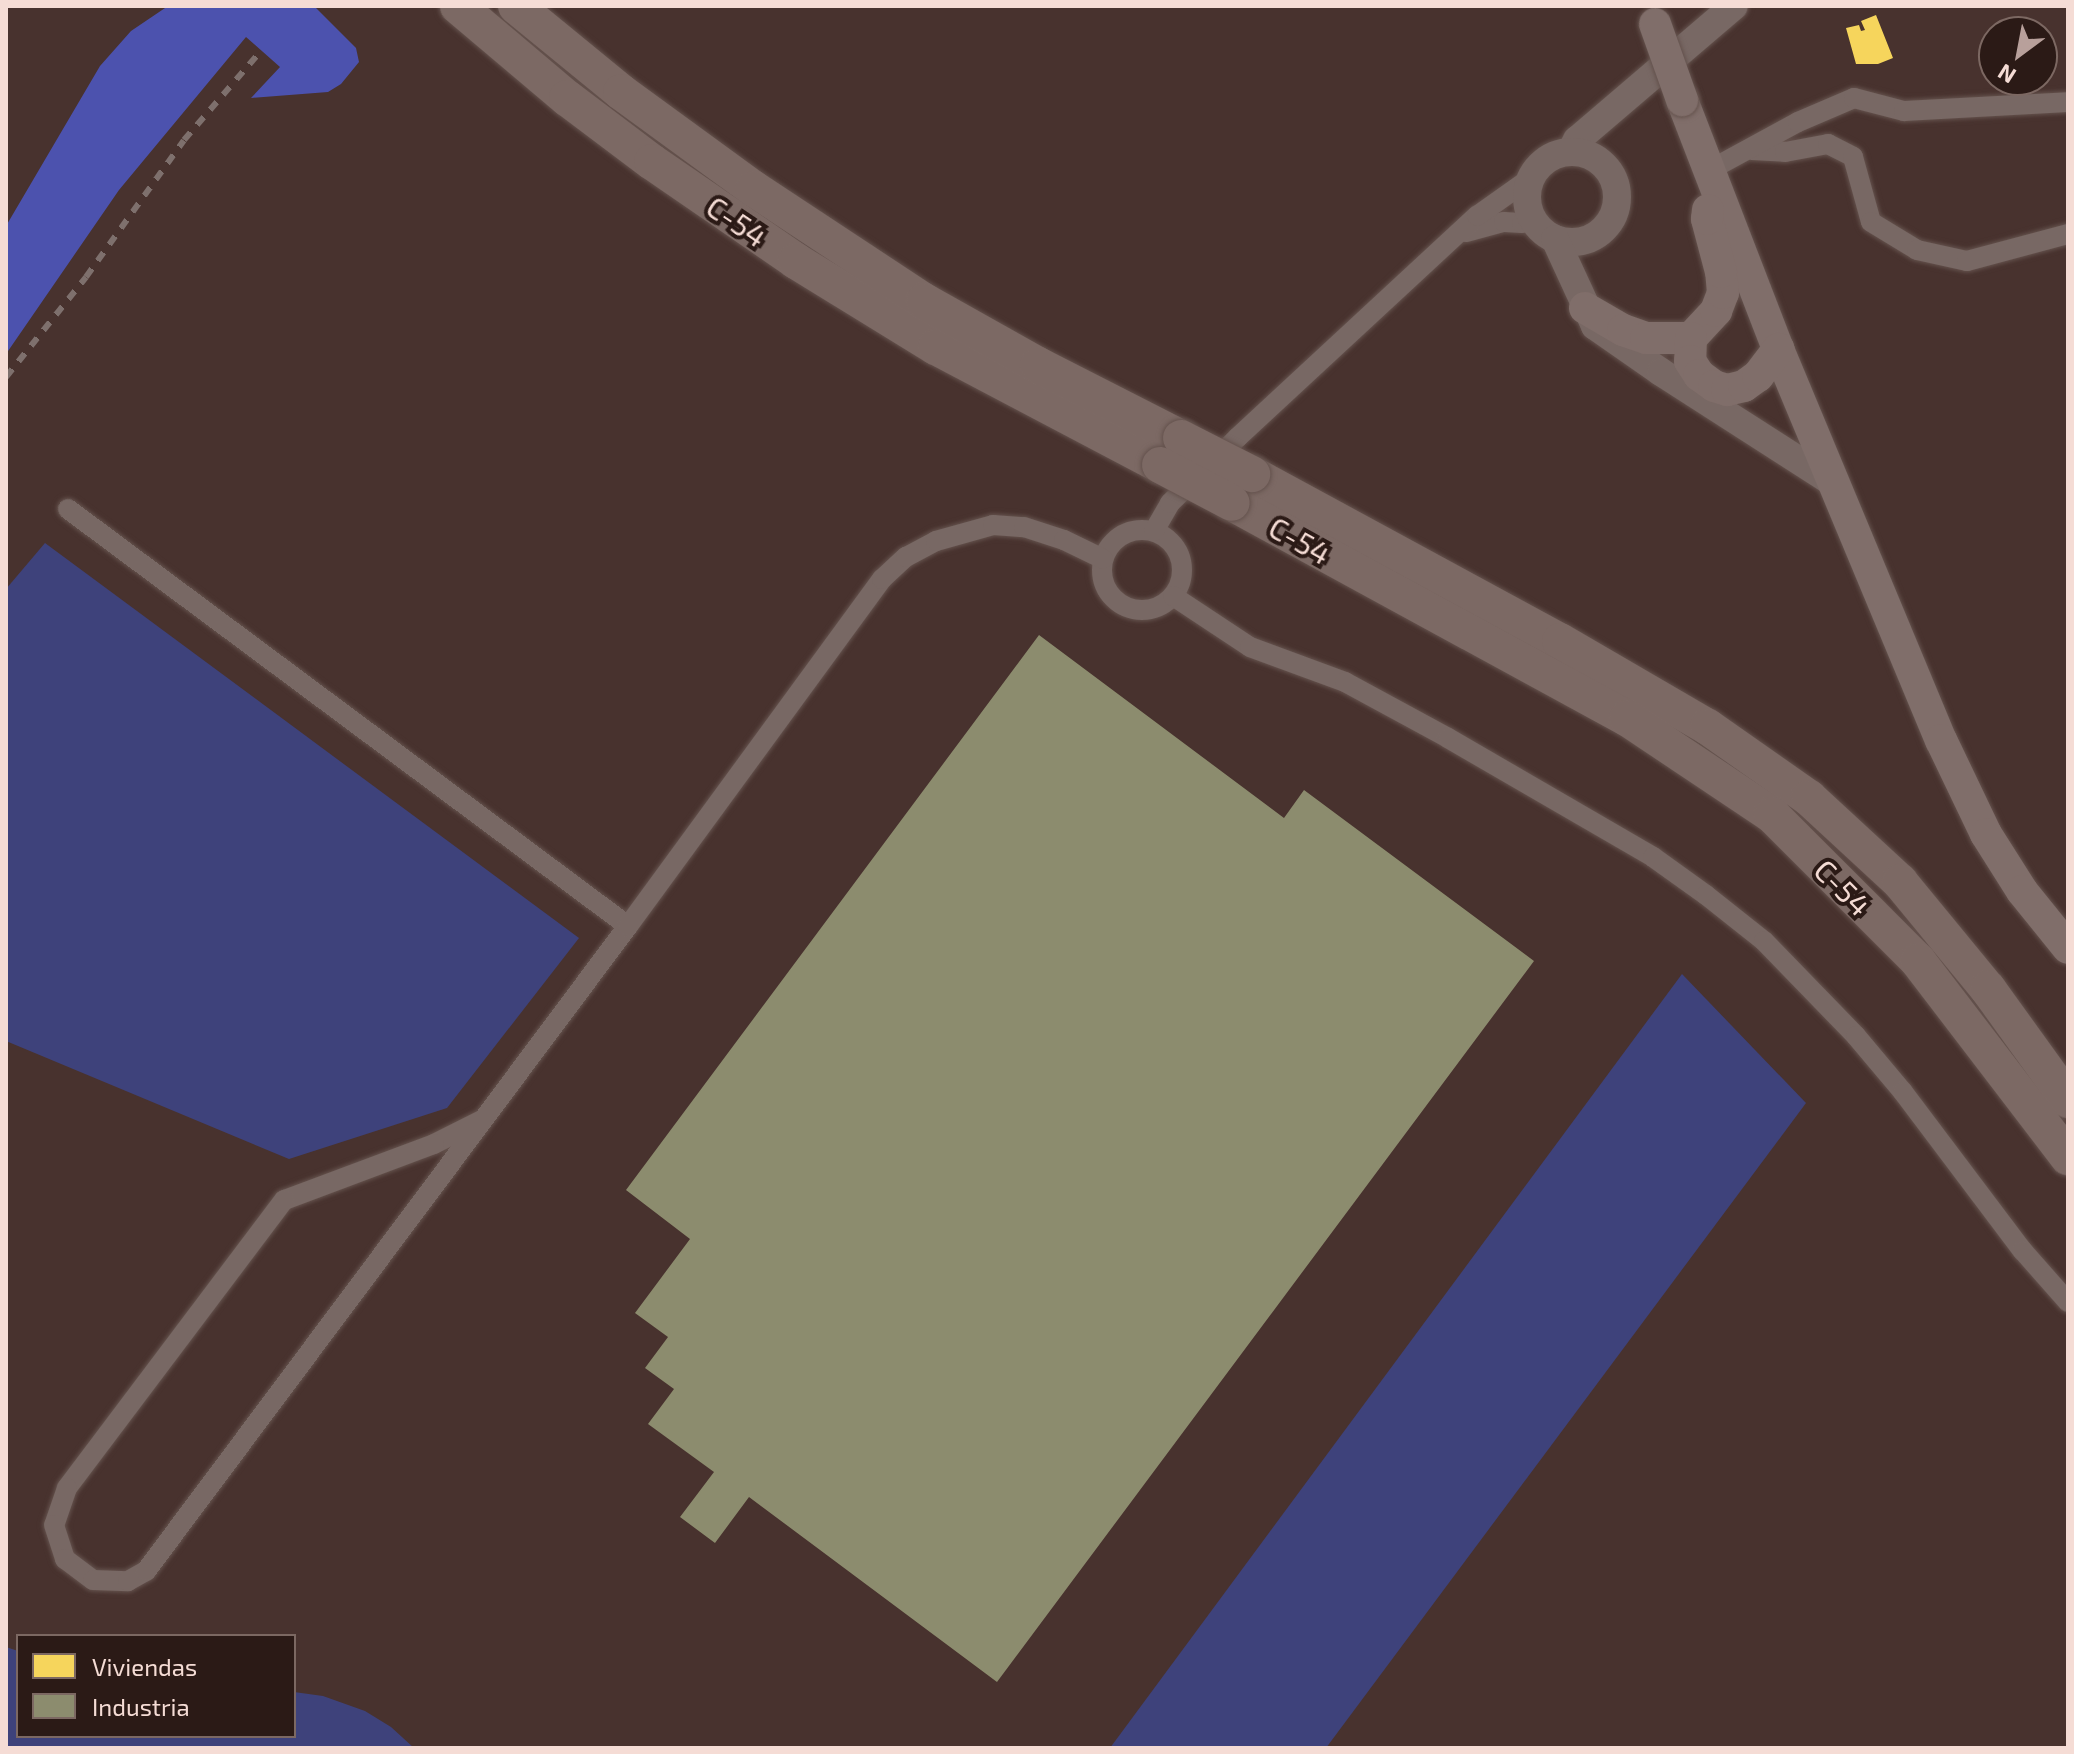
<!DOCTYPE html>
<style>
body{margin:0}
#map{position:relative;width:2074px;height:1754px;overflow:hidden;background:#48322e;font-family:"Exo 2",sans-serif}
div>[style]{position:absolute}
.green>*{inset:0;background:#3e427b}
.forest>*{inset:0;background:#4c52ae}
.homes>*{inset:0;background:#f6d55c}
.industry>*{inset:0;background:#8c8c6e}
.roads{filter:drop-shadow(0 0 2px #64524d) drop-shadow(0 0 2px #64524d)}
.street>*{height:20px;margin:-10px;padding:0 10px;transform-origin:10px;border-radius:10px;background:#786864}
.street>.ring{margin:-10px;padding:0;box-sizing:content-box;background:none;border:20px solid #786864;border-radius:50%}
.secondary>*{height:28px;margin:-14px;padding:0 14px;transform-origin:14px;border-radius:14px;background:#786864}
.secondary>.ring{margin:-14px;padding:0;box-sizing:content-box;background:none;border:28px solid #786864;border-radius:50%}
.primary>*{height:32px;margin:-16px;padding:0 16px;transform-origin:16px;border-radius:16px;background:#806e6a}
.highway>*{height:36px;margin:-18px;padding:0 18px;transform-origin:18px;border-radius:18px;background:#7c6964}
.rail>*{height:6px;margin-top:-3px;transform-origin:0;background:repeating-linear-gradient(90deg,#7e706d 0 10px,transparent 0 20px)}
.bridges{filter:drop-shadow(0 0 2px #64524d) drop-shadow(0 0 2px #64524d)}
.primary-bridge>*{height:32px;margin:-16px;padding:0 16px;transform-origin:16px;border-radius:16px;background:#806e6a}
.highway-bridge>*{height:36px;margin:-18px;padding:0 18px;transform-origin:18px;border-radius:18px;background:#7c6964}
span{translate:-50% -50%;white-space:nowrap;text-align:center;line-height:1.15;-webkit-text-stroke:8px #2b1a16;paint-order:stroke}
.street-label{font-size:30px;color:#f5dcd5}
.frame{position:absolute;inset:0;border:8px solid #f5dcd5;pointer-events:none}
.legend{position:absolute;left:16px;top:1634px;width:280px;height:104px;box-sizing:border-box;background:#2b1a16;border:2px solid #7c6862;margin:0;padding:10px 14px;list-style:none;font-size:24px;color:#f5dcd5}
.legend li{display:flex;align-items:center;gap:16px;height:40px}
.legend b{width:40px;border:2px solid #7c6862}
.north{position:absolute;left:1978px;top:16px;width:80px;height:80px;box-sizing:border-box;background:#2b1a16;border:2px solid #7c6862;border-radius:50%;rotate:212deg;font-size:22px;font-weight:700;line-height:32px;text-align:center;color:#f5dcd5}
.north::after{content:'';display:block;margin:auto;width:28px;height:36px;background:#b8a09b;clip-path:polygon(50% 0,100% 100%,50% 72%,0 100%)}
</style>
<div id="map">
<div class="green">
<i style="clip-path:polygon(45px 543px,579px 938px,447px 1108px,289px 1159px,6px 1041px,6px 589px)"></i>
<i style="clip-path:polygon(1682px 974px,1806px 1103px,1326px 1748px,1110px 1748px)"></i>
<i style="clip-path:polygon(6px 1647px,18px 1651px,18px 1736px,294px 1736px,294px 1692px,323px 1696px,365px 1711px,391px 1727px,414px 1748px,6px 1748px)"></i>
</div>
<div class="forest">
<i style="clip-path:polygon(168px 6px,314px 6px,356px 48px,359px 62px,341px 84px,328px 92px,251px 98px,280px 67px,246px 37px,119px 190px,6px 354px,6px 226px,100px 66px,131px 31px)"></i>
</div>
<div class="homes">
<i style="clip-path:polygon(1876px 15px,1893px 58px,1878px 64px,1856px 64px,1846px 28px,1859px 25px,1861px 31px,1865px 30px,1861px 21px)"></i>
</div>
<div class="industry">
<i style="clip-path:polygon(1039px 635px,1284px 818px,1304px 790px,1534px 961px,997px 1682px,749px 1497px,715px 1543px,680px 1517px,714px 1472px,648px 1424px,674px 1389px,645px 1368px,668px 1337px,635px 1313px,690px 1239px,626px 1190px)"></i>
</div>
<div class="roads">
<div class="street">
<i style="left:1752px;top:150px;width:33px;rotate:3deg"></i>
<i style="left:1785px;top:152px;width:44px;rotate:-10.5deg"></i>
<i style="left:1828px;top:144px;width:28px;rotate:27deg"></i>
<i style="left:1853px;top:157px;width:67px;rotate:74.5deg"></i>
<i style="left:1871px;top:222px;width:54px;rotate:31.3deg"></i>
<i style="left:1917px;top:250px;width:51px;rotate:12.4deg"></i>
<i style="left:1967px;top:261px;width:105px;rotate:-15deg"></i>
<i style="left:1708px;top:171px;width:102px;rotate:-28.6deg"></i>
<i style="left:1798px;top:122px;width:61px;rotate:-23.2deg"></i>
<i style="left:1854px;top:98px;width:52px;rotate:14.6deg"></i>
<i style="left:1904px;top:111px;width:164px;rotate:-3.1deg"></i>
<i style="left:1466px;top:232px;width:39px;rotate:-15deg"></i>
<i style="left:1504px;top:222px;width:18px;rotate:3deg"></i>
<i style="left:1522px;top:223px;width:10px;rotate:-17deg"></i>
<i style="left:68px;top:509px;width:698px;rotate:36.67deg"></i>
<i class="ring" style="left:1102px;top:530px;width:60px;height:60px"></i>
<i style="left:1154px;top:531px;width:32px;rotate:-60deg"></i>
<i style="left:1170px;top:503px;width:95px;rotate:-44.1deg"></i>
<i style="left:1238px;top:437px;width:326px;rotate:-42.8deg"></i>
<i style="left:1477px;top:216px;width:64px;rotate:-35.4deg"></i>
<i style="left:1173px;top:596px;width:92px;rotate:33.5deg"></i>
<i style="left:1250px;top:647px;width:101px;rotate:20.2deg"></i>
<i style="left:1345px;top:682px;width:117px;rotate:28.5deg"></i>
<i style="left:1448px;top:738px;width:237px;rotate:30.1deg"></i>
<i style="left:1653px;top:857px;width:65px;rotate:35.6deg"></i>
<i style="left:1706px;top:895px;width:74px;rotate:38.4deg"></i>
<i style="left:1764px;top:941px;width:132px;rotate:45.9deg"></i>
<i style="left:1856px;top:1036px;width:73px;rotate:50deg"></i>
<i style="left:1903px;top:1092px;width:199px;rotate:53deg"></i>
<i style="left:2023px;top:1251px;width:68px;rotate:48.6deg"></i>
<i style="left:482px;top:1120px;width:54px;rotate:153.4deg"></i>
<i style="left:434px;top:1144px;width:160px;rotate:159.5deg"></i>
<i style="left:284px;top:1200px;width:361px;rotate:127deg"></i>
<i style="left:67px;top:1488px;width:39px;rotate:109deg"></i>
<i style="left:54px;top:1525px;width:36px;rotate:72deg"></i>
<i style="left:65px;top:1559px;width:35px;rotate:37deg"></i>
<i style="left:93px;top:1580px;width:35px;rotate:2deg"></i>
<i style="left:128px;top:1581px;width:21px;rotate:-29deg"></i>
<i style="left:146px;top:1571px;width:805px;rotate:-53.23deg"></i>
<i style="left:628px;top:926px;width:430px;rotate:-53.8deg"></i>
<i style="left:882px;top:579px;width:33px;rotate:-43deg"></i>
<i style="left:906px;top:557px;width:34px;rotate:-28deg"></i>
<i style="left:936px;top:541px;width:59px;rotate:-15.7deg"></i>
<i style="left:993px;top:525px;width:31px;rotate:4deg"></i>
<i style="left:1024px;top:527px;width:42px;rotate:18deg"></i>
<i style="left:1064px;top:540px;width:43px;rotate:26deg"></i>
</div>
<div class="secondary">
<i style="left:1571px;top:151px;width:13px;rotate:-61deg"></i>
<i style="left:1577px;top:140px;width:206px;rotate:-40.5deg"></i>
<i class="ring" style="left:1527px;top:152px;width:62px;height:62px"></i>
<i style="left:1555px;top:239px;width:96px;rotate:65.3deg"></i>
<i style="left:1595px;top:326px;width:80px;rotate:34.9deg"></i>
<i style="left:1661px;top:372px;width:206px;rotate:32.7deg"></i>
</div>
<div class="primary">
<i style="left:1682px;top:100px;width:267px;rotate:68.9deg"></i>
<i style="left:1778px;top:349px;width:424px;rotate:67.4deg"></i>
<i style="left:1941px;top:740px;width:104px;rotate:64.4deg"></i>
<i style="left:1986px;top:834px;width:67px;rotate:57.7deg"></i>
<i style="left:2022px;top:891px;width:73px;rotate:51.1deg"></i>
<i style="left:1585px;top:308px;width:44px;rotate:30.1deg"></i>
<i style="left:1623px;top:330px;width:24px;rotate:19deg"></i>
<i style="left:1646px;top:338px;width:45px"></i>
<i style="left:1691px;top:338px;width:37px;rotate:-47deg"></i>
<i style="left:1716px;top:311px;width:19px;rotate:-69deg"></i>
<i style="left:1723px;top:293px;width:21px;rotate:-95deg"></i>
<i style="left:1721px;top:272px;width:55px;rotate:-104.8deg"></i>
<i style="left:1707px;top:219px;width:9px;rotate:-84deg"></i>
<i style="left:1691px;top:338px;width:23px;rotate:92deg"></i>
<i style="left:1690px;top:361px;width:17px;rotate:57deg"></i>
<i style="left:1699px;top:375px;width:19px;rotate:36deg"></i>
<i style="left:1714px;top:386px;width:14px;rotate:17deg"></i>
<i style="left:1727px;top:390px;width:17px;rotate:-13deg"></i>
<i style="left:1744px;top:386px;width:17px;rotate:-36deg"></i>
<i style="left:1758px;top:376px;width:34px;rotate:-53deg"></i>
</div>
<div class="highway">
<i style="left:458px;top:6px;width:143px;rotate:40.2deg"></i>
<i style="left:567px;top:98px;width:106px;rotate:37deg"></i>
<i style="left:652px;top:162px;width:175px;rotate:34.5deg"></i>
<i style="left:796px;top:261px;width:164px;rotate:31.6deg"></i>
<i style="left:936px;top:347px;width:253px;rotate:27.8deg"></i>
<i style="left:516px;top:6px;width:136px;rotate:39.3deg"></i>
<i style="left:621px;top:92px;width:165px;rotate:36.1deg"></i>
<i style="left:754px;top:189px;width:204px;rotate:33.4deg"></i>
<i style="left:924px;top:301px;width:131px;rotate:29.3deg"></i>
<i style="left:1038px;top:365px;width:161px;rotate:27deg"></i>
<i style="left:1252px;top:474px;width:350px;rotate:28.5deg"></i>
<i style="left:1560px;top:641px;width:171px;rotate:30.2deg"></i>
<i style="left:1708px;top:727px;width:123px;rotate:35.1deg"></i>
<i style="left:1809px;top:798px;width:124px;rotate:42.7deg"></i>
<i style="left:1900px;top:882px;width:139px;rotate:50.6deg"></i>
<i style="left:1988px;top:989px;width:137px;rotate:54.2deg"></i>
<i style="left:1232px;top:503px;width:450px;rotate:28.6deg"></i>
<i style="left:1627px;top:718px;width:174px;rotate:33.8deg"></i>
<i style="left:1772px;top:815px;width:206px;rotate:45deg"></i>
<i style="left:1918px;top:961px;width:247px;rotate:52.6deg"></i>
</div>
</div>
<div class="rail">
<i style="left:6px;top:377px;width:128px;rotate:-51.3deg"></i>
<i style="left:86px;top:277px;width:168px;rotate:-54.4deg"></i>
<i style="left:184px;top:140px;width:116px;rotate:-49.2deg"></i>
</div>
<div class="bridges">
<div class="primary-bridge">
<i style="left:1655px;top:24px;width:81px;rotate:70.4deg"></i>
</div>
<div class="highway-bridge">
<i style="left:1181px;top:438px;width:80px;rotate:26.9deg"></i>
<i style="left:1160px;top:465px;width:81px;rotate:27.8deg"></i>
</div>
</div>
<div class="street-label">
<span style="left:737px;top:221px;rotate:34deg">C-54</span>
<span style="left:1300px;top:540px;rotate:29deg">C-54</span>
<span style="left:1843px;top:887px;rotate:45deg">C-54</span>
</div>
<div class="frame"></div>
<ul class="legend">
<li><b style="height:22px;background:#f6d55c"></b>Viviendas</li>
<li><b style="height:22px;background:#8c8c6e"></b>Industria</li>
</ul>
<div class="north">N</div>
</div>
